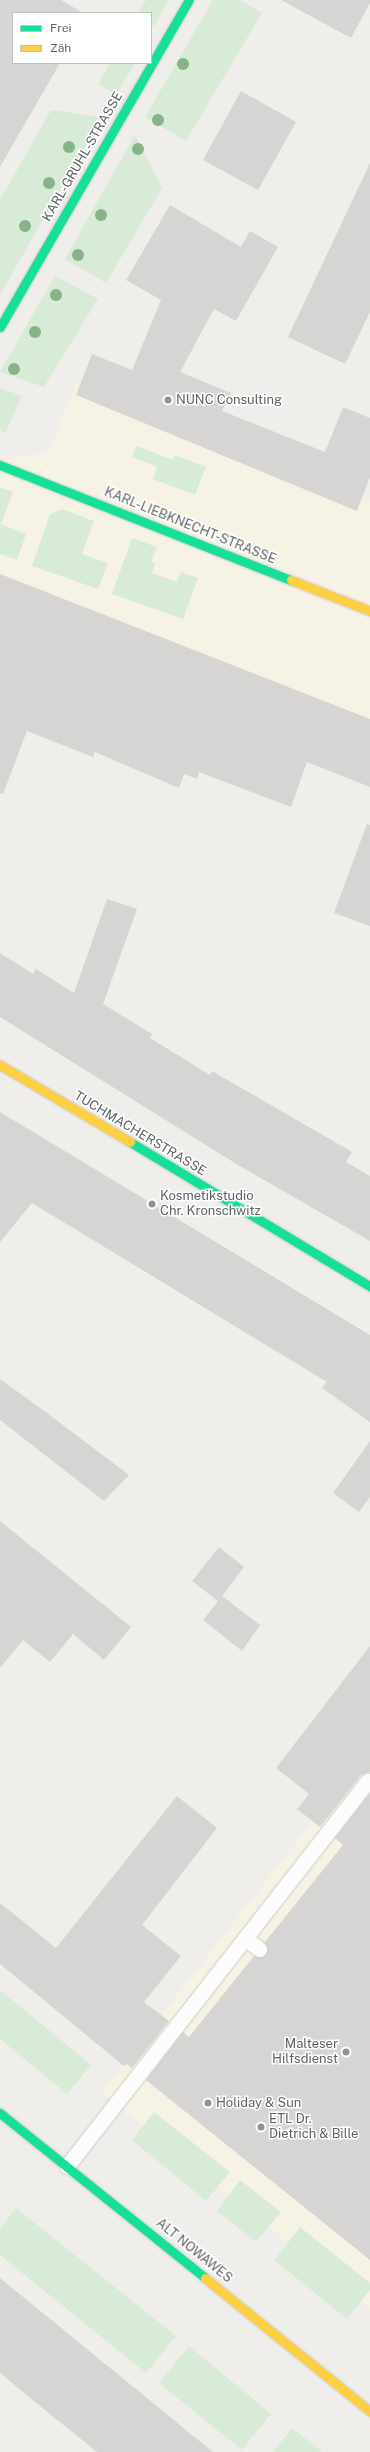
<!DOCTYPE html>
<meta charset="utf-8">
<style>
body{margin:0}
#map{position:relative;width:370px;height:2452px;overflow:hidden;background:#efeeea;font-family:"Public Sans",sans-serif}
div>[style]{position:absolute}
.commercial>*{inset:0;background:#f7f3e4}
.green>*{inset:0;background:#d8ebd6}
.building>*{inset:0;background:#d6d5d3}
.roads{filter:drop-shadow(0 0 1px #cbcccc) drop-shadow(0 0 1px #cbcccc)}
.lane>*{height:15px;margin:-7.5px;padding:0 7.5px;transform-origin:7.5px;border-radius:7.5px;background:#fdfcfc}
.fast>*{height:9px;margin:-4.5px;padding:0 4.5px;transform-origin:4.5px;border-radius:4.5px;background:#16e098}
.slow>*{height:9px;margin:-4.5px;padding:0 4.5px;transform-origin:4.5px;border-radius:4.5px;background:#ffcf43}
.trees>*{width:12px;height:12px;margin:-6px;border-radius:50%;background:#88b388}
.dots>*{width:11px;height:11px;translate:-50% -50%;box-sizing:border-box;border:2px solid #fff;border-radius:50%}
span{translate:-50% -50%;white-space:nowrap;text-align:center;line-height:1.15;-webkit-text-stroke:3px #fff;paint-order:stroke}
.street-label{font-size:13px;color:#5f6368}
.poi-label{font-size:13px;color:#5f6368}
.left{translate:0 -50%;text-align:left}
.right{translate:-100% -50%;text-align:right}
.legend{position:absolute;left:12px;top:12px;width:140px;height:52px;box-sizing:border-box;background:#fff;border:1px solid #bfc1c3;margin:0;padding:5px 7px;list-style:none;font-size:12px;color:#5f6368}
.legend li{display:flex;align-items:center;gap:8px;height:20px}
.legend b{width:20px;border:1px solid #bfc1c3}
</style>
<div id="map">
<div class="commercial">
<i style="clip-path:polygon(76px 384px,370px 500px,370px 750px,0 605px,0 460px,49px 452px)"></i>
<i style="clip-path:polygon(370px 1748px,370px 2309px,102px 2092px)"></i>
</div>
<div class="green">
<i style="clip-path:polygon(146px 0,169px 0,154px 26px,151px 24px,151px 13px,138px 13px)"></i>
<i style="clip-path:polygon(213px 0,240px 0,262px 13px,186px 141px,145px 117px)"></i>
<i style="clip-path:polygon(110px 63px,135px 63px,116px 95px,98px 84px)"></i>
<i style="clip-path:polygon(51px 110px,102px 117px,0 295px,0 200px)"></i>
<i style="clip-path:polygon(135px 135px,162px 188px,106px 283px,65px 259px)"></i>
<i style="clip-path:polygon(55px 276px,98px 299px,44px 387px,0 372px)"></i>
<i style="clip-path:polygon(0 388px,22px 396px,5px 434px,0 429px)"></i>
<i style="clip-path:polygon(137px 446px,173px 460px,175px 455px,206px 467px,195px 495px,153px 479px,157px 467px,132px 457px)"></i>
<i style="clip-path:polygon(0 487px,13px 492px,1px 524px,26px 534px,17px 560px,0 554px)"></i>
<i style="clip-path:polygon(62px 509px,94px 521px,82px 554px,108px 563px,98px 589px,32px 566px,50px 514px)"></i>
<i style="clip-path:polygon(132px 538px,157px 547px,151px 562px,155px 563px,152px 573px,177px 582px,181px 572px,198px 578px,183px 619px,112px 594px)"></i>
<i style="clip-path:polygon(0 1990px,91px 2065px,67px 2094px,0 2039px)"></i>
<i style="clip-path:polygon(154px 2112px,230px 2172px,206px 2201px,132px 2140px)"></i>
<i style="clip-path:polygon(240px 2180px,281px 2212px,256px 2242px,217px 2211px)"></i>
<i style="clip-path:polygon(16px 2208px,176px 2336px,146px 2373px,0 2255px,0 2229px)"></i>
<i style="clip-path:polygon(300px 2227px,370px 2283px,370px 2290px,347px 2319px,274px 2260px)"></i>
<i style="clip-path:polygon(189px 2346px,271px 2414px,242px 2450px,159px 2383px)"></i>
<i style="clip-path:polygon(292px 2428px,322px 2452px,273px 2452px)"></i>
</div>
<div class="building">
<i style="clip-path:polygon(0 0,61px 0,83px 13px,13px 13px,13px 63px,60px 63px,0 167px)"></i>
<i style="clip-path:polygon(281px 0,370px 0,370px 3px,351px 38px)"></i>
<i style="clip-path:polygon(241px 91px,296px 122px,258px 190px,203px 160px)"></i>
<i style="clip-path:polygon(370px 163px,370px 312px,345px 364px,288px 337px)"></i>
<i style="clip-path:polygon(170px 205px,241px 247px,250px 231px,278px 247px,236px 321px,214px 309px,180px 372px,231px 393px,222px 411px,325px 452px,343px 407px,370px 418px,370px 477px,357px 511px,76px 395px,92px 354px,132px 370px,161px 300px,126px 280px)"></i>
<i style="clip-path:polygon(0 574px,370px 719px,370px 787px,307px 762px,291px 807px,199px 772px,197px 779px,184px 774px,179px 788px,95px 752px,93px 757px,27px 731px,3px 794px,0 793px)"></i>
<i style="clip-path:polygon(367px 824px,370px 825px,370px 926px,334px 913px)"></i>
<i style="clip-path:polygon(107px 899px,137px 909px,103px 1004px,152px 1034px,150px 1038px,210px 1075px,212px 1071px,352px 1152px,346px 1162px,370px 1176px,370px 1241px,238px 1165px,0 1017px,0 953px,33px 974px,36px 969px,74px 993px)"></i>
<i style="clip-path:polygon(0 1112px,370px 1335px,370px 1422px,322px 1388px,327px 1382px,32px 1203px,0 1242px)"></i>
<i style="clip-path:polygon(0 1379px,47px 1413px,129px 1475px,104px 1501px,0 1420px)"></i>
<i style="clip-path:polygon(370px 1441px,370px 1497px,359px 1512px,333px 1493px)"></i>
<i style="clip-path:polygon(0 1521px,131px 1627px,104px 1660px,73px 1634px,50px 1662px,23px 1640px,0 1668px)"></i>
<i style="clip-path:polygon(219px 1547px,244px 1567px,222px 1596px,260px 1625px,242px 1651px,203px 1620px,218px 1601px,192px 1581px)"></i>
<i style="clip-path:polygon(370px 1646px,370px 1772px,361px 1775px,320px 1827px,297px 1809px,309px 1794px,276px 1768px)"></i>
<i style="clip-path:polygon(370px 1793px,370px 2260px,146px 2080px,183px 2032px,189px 2037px,254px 1956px,262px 1957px,266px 1954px,265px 1942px,343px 1845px,335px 1838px)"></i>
<i style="clip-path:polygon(177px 1796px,217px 1828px,142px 1925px,181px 1956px,144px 2002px,169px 2021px,132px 2068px,126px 2064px,124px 2066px,0 1964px,0 1903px,56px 1948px)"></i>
<i style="clip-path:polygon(0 2278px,213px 2452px,97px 2452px,40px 2406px,0 2373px)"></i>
</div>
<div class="roads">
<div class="lane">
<i style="left:245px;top:1938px;width:18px;rotate:38deg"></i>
<i style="left:67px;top:2166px;width:489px;rotate:-52deg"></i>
</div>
<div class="fast">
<i style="left:0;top:327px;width:378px;rotate:-60deg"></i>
<i style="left:0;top:465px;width:313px;rotate:21.6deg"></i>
<i style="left:130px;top:1142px;width:280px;rotate:31deg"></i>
<i style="left:0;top:2113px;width:263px;rotate:38.8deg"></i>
</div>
<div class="slow">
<i style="left:291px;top:580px;width:85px;rotate:21.4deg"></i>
<i style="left:0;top:1065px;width:151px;rotate:30.6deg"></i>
<i style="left:205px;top:2278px;width:212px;rotate:38.9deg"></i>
</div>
</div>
<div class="trees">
<i style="left:183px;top:64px"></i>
<i style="left:158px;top:120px"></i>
<i style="left:69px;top:147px"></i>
<i style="left:138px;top:149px"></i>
<i style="left:49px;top:183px"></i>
<i style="left:101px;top:215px"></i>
<i style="left:25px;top:226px"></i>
<i style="left:78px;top:255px"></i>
<i style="left:56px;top:295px"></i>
<i style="left:35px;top:332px"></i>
<i style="left:14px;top:369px"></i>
</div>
<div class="dots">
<i style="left:168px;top:400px;background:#919496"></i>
<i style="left:152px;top:1204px;background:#919496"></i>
<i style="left:346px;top:2052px;background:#919496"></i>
<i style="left:208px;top:2103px;background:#919496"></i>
<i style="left:261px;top:2127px;background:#919496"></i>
</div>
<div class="street-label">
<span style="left:83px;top:157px;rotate:-60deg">KARL-GRUHL-STRASSE</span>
<span style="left:190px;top:526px;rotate:22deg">KARL-LIEBKNECHT-STRASSE</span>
<span style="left:140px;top:1134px;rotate:31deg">TUCHMACHERSTRASSE</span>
<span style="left:194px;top:2251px;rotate:39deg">ALT NOWAWES</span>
</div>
<div class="poi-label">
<span class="left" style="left:176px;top:400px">NUNC Consulting</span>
<span class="left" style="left:160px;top:1204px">Kosmetikstudio<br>Chr. Kronschwitz</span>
<span class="right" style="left:338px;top:2052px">Malteser<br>Hilfsdienst</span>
<span class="left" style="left:216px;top:2103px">Holiday &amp; Sun</span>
<span class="left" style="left:269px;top:2127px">ETL Dr.<br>Dietrich &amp; Bille</span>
</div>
<ul class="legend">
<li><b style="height:5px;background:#16e098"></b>Frei</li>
<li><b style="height:5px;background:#ffcf43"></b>Zäh</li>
</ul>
</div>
